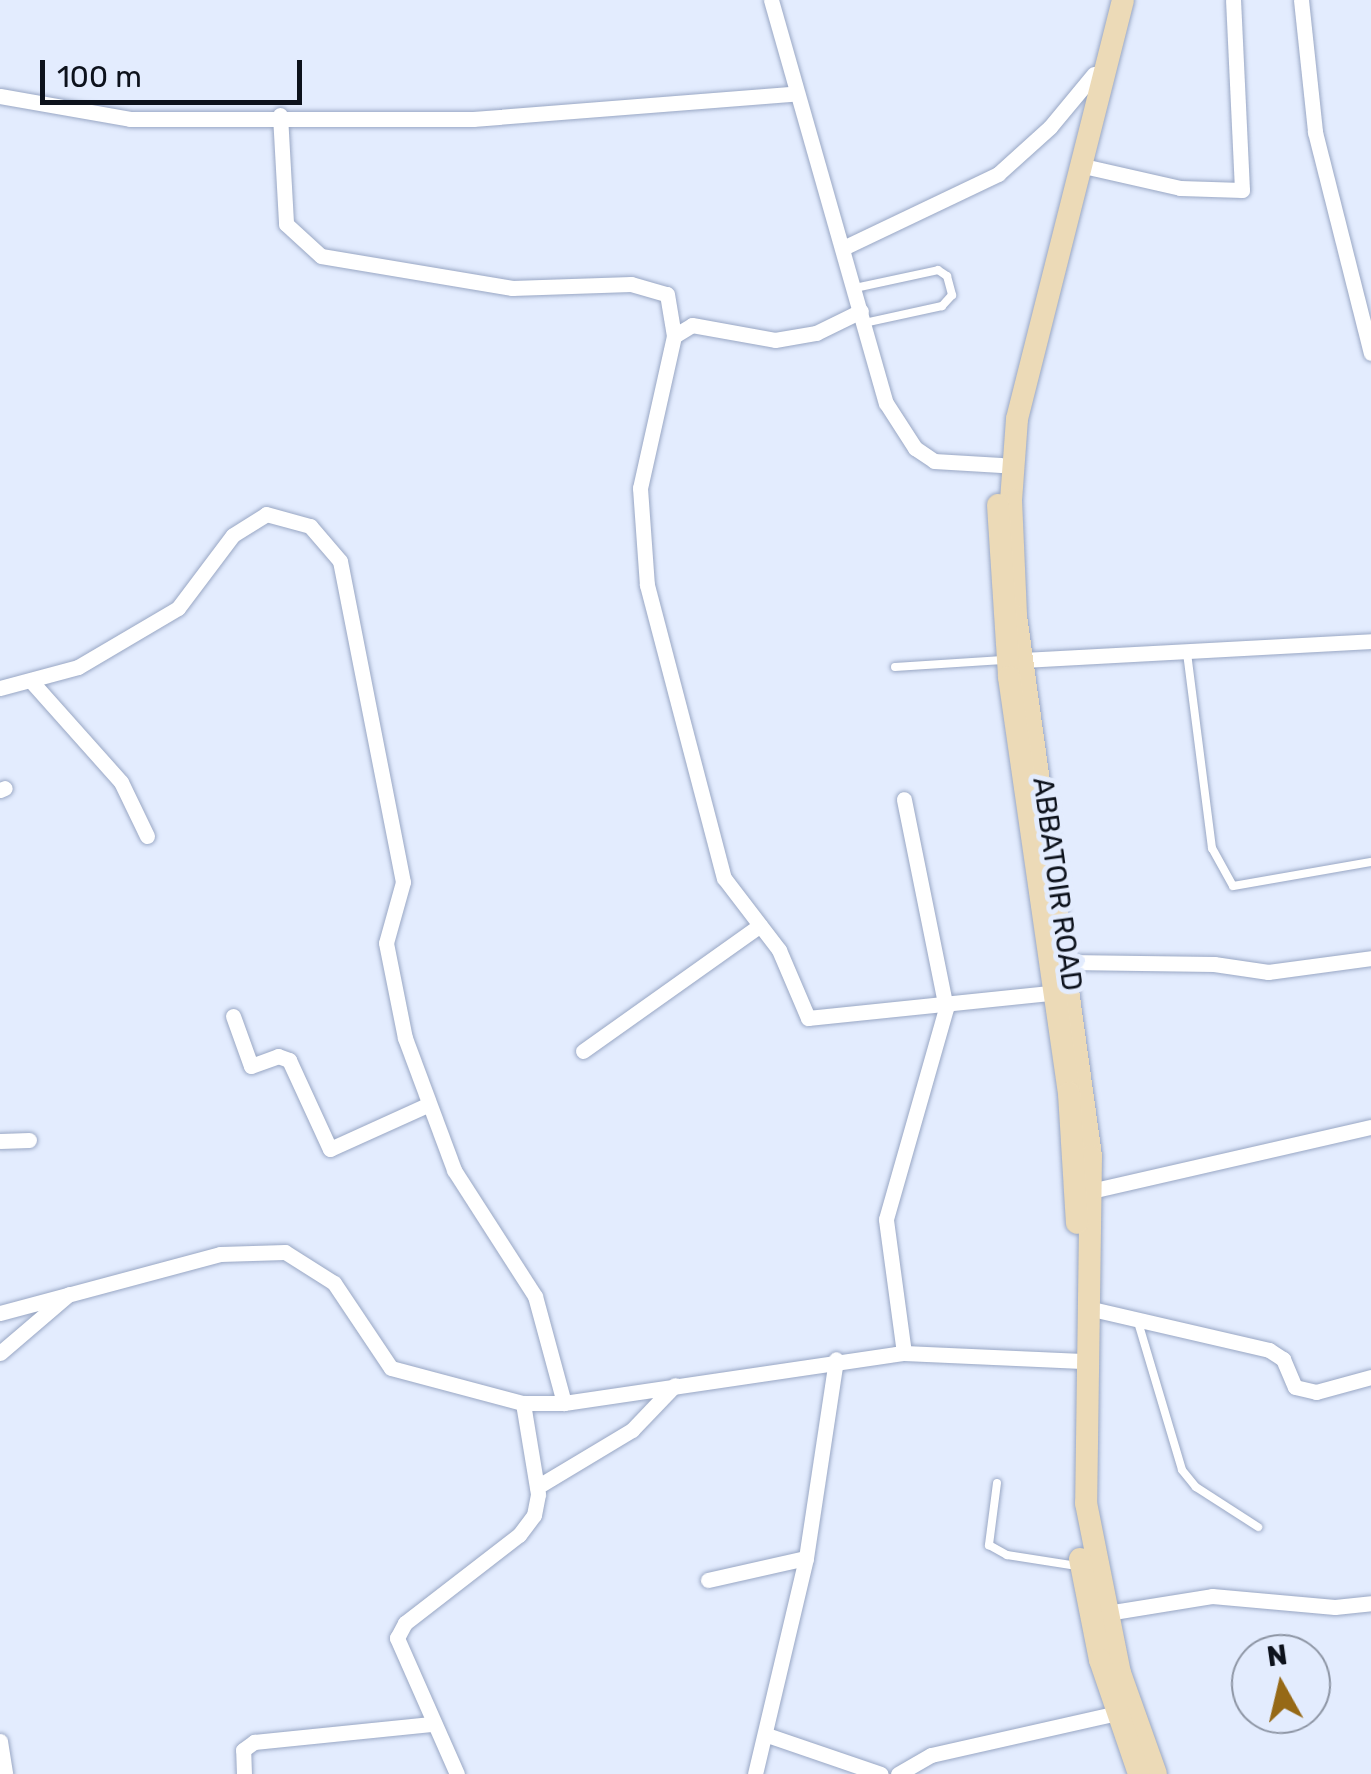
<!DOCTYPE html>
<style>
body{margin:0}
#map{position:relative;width:1371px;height:1774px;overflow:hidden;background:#e3ecfe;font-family:Rubik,sans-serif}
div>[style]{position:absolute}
.roads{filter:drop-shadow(0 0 2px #99a7c4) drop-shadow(0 0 2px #99a7c4)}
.lane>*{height:8px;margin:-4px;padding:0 4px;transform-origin:4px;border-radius:4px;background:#fff}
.street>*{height:15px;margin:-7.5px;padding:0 7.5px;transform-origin:7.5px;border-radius:7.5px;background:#fff}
.secondary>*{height:22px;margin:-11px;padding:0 11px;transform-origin:11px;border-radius:11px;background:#ecdab7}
span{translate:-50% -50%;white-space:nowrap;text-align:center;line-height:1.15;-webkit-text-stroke:10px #e3ecfe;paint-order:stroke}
.street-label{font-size:28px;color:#0d121c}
.north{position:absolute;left:1231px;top:1634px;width:100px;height:100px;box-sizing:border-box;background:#e3ecfe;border:2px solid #8d95a4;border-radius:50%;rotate:352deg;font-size:28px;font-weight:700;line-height:40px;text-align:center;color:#0d121c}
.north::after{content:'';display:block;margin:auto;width:35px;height:45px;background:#966916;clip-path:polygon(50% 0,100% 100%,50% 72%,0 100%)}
.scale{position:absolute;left:40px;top:60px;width:262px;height:45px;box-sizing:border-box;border:5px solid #0d121c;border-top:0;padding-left:12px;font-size:30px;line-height:35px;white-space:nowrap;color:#0d121c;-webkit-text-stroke:8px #e3ecfe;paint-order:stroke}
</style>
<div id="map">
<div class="roads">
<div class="lane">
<i style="left:855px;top:288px;width:85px;rotate:-12.2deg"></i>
<i style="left:938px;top:270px;width:11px;rotate:34deg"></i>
<i style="left:947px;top:276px;width:20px;rotate:75deg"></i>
<i style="left:952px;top:295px;width:15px;rotate:132deg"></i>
<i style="left:942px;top:306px;width:79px;rotate:167.6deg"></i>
<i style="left:1187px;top:653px;width:197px;rotate:82.7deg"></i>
<i style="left:1212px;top:848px;width:43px;rotate:61.1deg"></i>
<i style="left:1233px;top:886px;width:140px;rotate:-9.9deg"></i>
<i style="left:895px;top:667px;width:108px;rotate:-3.7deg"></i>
<i style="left:1138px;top:1322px;width:154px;rotate:73.4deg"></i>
<i style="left:1182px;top:1470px;width:22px;rotate:51deg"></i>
<i style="left:1196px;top:1487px;width:74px;rotate:32.8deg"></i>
<i style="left:997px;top:1483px;width:63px;rotate:97.4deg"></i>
<i style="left:989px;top:1545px;width:21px;rotate:29deg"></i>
<i style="left:1007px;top:1555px;width:71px;rotate:8.9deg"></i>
</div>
<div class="street">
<i style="left:771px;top:0;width:419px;rotate:74.1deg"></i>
<i style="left:886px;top:403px;width:54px;rotate:57.2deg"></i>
<i style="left:915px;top:448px;width:23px;rotate:34deg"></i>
<i style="left:934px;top:461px;width:67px;rotate:3.4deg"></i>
<i style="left:1301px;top:0;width:133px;rotate:83.9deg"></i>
<i style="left:1315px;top:132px;width:228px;rotate:75.8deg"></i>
<i style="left:0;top:96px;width:132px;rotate:10deg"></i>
<i style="left:130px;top:119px;width:343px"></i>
<i style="left:473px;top:119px;width:321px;rotate:-4.5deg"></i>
<i style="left:280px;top:115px;width:109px;rotate:86.8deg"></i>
<i style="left:286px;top:224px;width:47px;rotate:42.4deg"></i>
<i style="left:321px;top:256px;width:194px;rotate:9.5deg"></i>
<i style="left:512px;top:288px;width:119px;rotate:-1.9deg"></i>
<i style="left:631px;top:284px;width:37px;rotate:16deg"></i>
<i style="left:667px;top:294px;width:43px;rotate:80.5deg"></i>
<i style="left:674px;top:336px;width:156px;rotate:102.6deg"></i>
<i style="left:640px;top:488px;width:97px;rotate:85.9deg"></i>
<i style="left:647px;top:585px;width:303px;rotate:75.3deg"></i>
<i style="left:724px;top:878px;width:91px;rotate:52.6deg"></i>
<i style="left:779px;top:950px;width:74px;rotate:66.9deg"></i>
<i style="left:808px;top:1018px;width:245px;rotate:-5.9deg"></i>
<i style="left:1079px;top:165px;width:104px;rotate:12.8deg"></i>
<i style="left:1180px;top:188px;width:62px;rotate:1.8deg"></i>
<i style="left:1242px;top:190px;width:190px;rotate:-92.7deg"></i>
<i style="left:843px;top:248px;width:172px;rotate:-25.5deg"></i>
<i style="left:998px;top:174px;width:70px;rotate:-42.1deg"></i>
<i style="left:1050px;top:127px;width:69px;rotate:-50.3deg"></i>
<i style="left:674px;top:336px;width:21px;rotate:-31deg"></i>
<i style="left:692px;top:325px;width:84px;rotate:10.2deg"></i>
<i style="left:775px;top:340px;width:42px;rotate:-9.7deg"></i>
<i style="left:816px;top:333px;width:50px;rotate:-26.1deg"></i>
<i style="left:1023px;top:660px;width:349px;rotate:-3.1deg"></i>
<i style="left:31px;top:681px;width:135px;rotate:48.3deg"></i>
<i style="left:121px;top:782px;width:60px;rotate:64.3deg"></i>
<i style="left:0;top:688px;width:81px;rotate:-15.1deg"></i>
<i style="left:78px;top:667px;width:116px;rotate:-30.5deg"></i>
<i style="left:178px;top:608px;width:91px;rotate:-53deg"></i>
<i style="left:233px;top:535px;width:39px;rotate:-32deg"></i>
<i style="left:266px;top:514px;width:46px;rotate:15.3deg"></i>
<i style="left:310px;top:526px;width:46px;rotate:49.4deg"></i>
<i style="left:340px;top:561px;width:327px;rotate:78.9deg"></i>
<i style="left:403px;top:882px;width:63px;rotate:105.6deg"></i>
<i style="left:386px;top:943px;width:97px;rotate:78.7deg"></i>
<i style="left:405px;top:1038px;width:141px;rotate:69.6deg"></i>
<i style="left:454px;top:1170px;width:150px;rotate:57.3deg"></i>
<i style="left:535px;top:1296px;width:111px;rotate:74.8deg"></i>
<i style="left:0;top:790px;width:5px;rotate:-22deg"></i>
<i style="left:1068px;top:962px;width:146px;rotate:0.8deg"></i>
<i style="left:1214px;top:964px;width:55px;rotate:8.4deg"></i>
<i style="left:1268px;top:972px;width:104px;rotate:-7.7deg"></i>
<i style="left:233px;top:1016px;width:53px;rotate:70.2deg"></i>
<i style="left:251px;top:1066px;width:29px;rotate:-20deg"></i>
<i style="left:278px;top:1056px;width:12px;rotate:20deg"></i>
<i style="left:289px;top:1060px;width:98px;rotate:65.3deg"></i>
<i style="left:330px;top:1149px;width:107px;rotate:-24.4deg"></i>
<i style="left:583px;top:1051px;width:217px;rotate:-35.4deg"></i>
<i style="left:0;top:1141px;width:29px;rotate:-2deg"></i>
<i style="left:1091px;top:1191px;width:287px;rotate:-12.9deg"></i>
<i style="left:1092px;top:1309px;width:182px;rotate:13deg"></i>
<i style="left:1269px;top:1350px;width:17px;rotate:33deg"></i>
<i style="left:1283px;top:1359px;width:30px;rotate:67deg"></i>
<i style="left:1295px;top:1387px;width:22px;rotate:13deg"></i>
<i style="left:1316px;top:1392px;width:57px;rotate:-15.3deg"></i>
<i style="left:0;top:1313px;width:228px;rotate:-15deg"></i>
<i style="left:220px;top:1254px;width:65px;rotate:-1.8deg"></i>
<i style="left:285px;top:1252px;width:58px;rotate:32.3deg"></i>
<i style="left:334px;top:1283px;width:102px;rotate:56.2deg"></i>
<i style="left:391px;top:1368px;width:137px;rotate:14.9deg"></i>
<i style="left:523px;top:1403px;width:41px"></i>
<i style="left:564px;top:1403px;width:344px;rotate:-8.4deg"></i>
<i style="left:904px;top:1353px;width:173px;rotate:2.6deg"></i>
<i style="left:0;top:1353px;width:91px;rotate:-40.5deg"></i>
<i style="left:904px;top:1353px;width:135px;rotate:-97.7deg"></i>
<i style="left:886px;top:1219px;width:219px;rotate:-74.1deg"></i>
<i style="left:946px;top:1008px;width:213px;rotate:-101.4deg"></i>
<i style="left:537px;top:1487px;width:111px;rotate:-31deg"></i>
<i style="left:632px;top:1430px;width:62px;rotate:-46.3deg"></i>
<i style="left:708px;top:1580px;width:100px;rotate:-12.7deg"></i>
<i style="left:1107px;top:1613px;width:106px;rotate:-9.2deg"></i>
<i style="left:1212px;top:1596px;width:123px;rotate:5.1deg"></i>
<i style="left:1335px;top:1607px;width:36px;rotate:-6deg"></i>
<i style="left:767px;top:1735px;width:120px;rotate:18.9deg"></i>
<i style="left:0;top:1741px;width:33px;rotate:81deg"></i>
<i style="left:244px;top:1774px;width:24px;rotate:-92deg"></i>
<i style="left:243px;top:1750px;width:14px;rotate:-36deg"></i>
<i style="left:254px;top:1742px;width:178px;rotate:-5.8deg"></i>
<i style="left:457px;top:1774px;width:149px;rotate:-113.8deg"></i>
<i style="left:397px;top:1638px;width:17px;rotate:-62deg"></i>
<i style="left:405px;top:1623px;width:144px;rotate:-37.7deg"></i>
<i style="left:519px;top:1535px;width:25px;rotate:-53deg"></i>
<i style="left:534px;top:1515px;width:21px;rotate:-79deg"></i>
<i style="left:538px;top:1494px;width:92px;rotate:-99.4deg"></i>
<i style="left:755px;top:1774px;width:222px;rotate:-76.7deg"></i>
<i style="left:806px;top:1558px;width:201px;rotate:-81.4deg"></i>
<i style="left:898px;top:1774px;width:38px;rotate:-30deg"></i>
<i style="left:931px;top:1755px;width:191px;rotate:-12.7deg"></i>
</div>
<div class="secondary">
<i style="left:1123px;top:0;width:432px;rotate:104.2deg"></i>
<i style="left:1017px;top:419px;width:81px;rotate:94.2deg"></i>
<i style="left:1011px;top:500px;width:116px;rotate:87.5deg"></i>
<i style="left:1016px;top:616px;width:545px;rotate:82.09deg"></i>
<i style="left:1091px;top:1156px;width:347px;rotate:90.8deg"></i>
<i style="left:1086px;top:1503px;width:173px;rotate:78.7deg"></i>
<i style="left:1120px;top:1673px;width:107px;rotate:70.4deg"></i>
<i style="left:998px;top:505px;width:172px;rotate:86.3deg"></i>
<i style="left:1009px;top:677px;width:420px;rotate:81.8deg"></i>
<i style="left:1069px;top:1093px;width:130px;rotate:86.5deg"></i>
<i style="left:1080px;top:1559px;width:103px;rotate:78.8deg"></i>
<i style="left:1100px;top:1660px;width:120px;rotate:71.1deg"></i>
</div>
</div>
<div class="street-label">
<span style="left:1057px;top:884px;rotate:82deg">ABBATOIR ROAD</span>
</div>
<div class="north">N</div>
<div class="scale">100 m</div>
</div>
